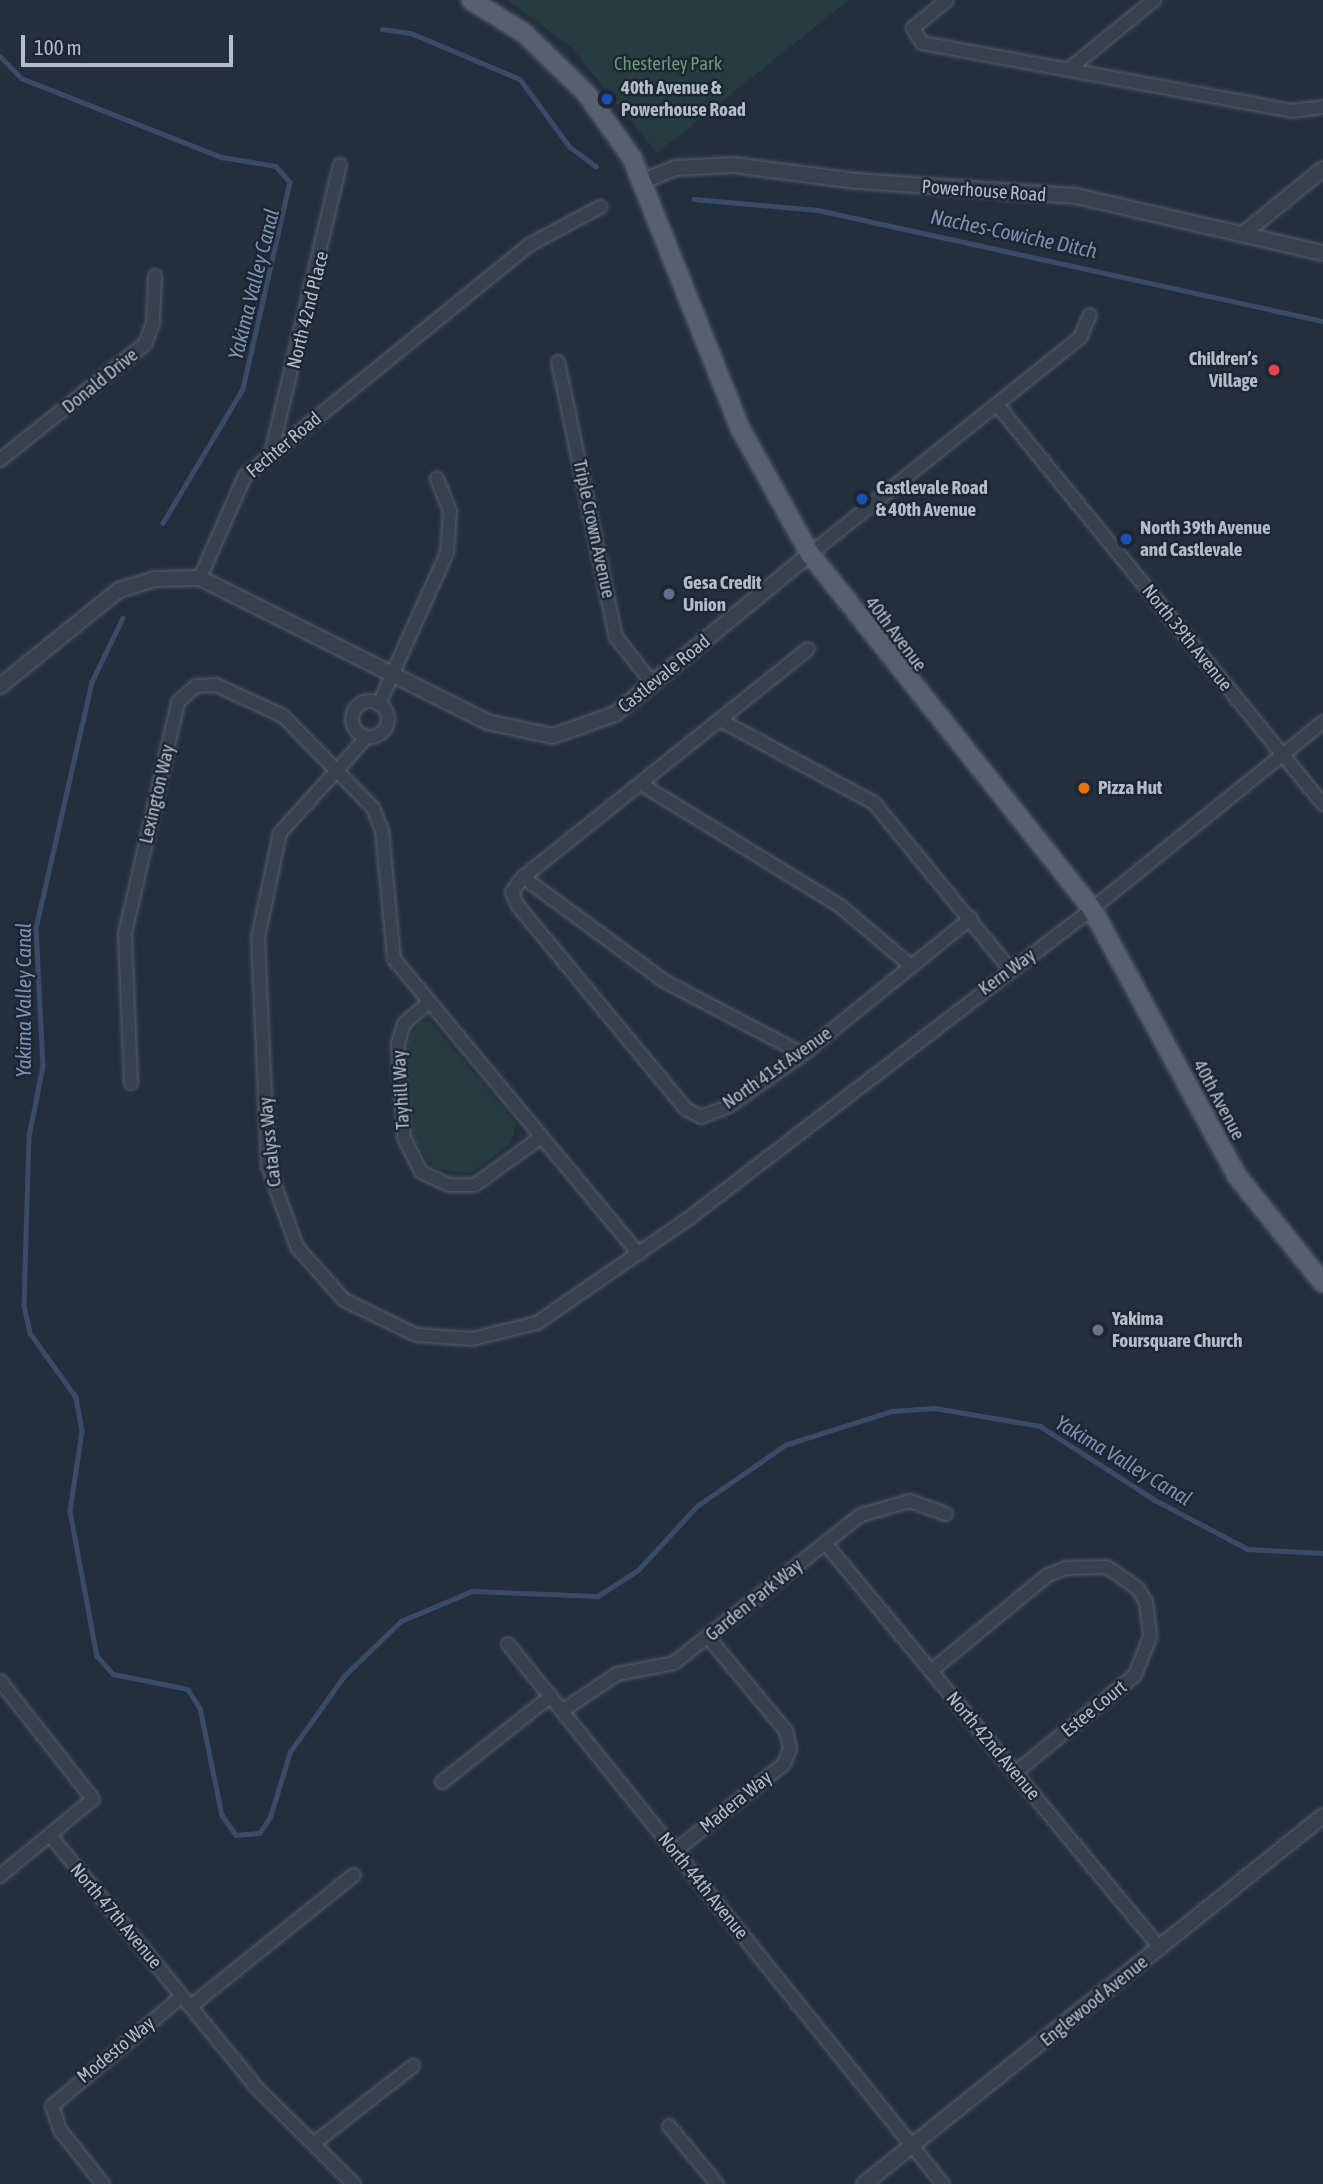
<!DOCTYPE html>
<meta charset="utf-8">
<style>
body{margin:0}
#map{position:relative;width:1323px;height:2184px;overflow:hidden;background:#242f3e;font-family:"Asap Condensed",sans-serif}
div>[style]{position:absolute}
.green>*{inset:0;background:#263c3f}
.stream>*{height:4.5px;margin:-2.25px;padding:0 2.25px;transform-origin:2.25px;border-radius:2.25px;background:#394c67}
.roads{filter:drop-shadow(0 0 2px #565f6c) drop-shadow(0 0 2px #565f6c)}
.minor>*{height:12px;margin:-6px;padding:0 6px;transform-origin:6px;border-radius:6px;background:#38414e}
.minor>.ring{margin:-6px;padding:0;box-sizing:content-box;background:none;border:12px solid #38414e;border-radius:50%}
.tertiary>*{height:14px;margin:-7px;padding:0 7px;transform-origin:7px;border-radius:7px;background:#38414e}
.primary>*{height:18px;margin:-9px;padding:0 9px;transform-origin:9px;border-radius:9px;background:#56606e}
.dots>*{width:19px;height:19px;translate:-50% -50%;box-sizing:border-box;border:4px solid #1d2633;border-radius:50%}
span{translate:-50% -50%;white-space:nowrap;text-align:center;line-height:1.15;-webkit-text-stroke:5px #1d2633;paint-order:stroke}
.park-label{font-size:19px;color:#6b9a76}
.poi-label{font-size:19px;color:#b4bcc9;font-weight:700}
.left{translate:0 -50%;text-align:left}
.right{translate:-100% -50%;text-align:right}
.street-label{font-size:19px;color:#b4bcc9}
.water-label{font-size:21px;color:#7c92b1;font-style:italic}
.scale{position:absolute;left:21px;top:35px;width:212px;height:32px;box-sizing:border-box;border:4px solid #b4bcc9;border-top:0;padding-left:9px;font-size:21px;line-height:24px;white-space:nowrap;color:#b4bcc9;-webkit-text-stroke:5px #1d2633;paint-order:stroke}
</style>
<div id="map">
<div class="green">
<i style="clip-path:polygon(507px 0,849px 0,657px 153px,571px 47px)"></i>
<i style="clip-path:polygon(430px 1021px,516px 1123px,511px 1143px,471px 1173px,435px 1169px,413px 1139px,408px 1039px,420px 1022px)"></i>
</div>
<div class="stream">
<i style="left:382px;top:29px;width:29px;rotate:8deg"></i>
<i style="left:411px;top:33px;width:118px;rotate:22.9deg"></i>
<i style="left:520px;top:79px;width:83px;rotate:53.8deg"></i>
<i style="left:569px;top:146px;width:34px;rotate:37deg"></i>
<i style="left:0;top:56px;width:30px;rotate:46deg"></i>
<i style="left:21px;top:78px;width:216px;rotate:21.5deg"></i>
<i style="left:222px;top:157px;width:55px;rotate:9.5deg"></i>
<i style="left:276px;top:166px;width:21px;rotate:49deg"></i>
<i style="left:290px;top:182px;width:212px;rotate:102.8deg"></i>
<i style="left:243px;top:389px;width:156px;rotate:120.8deg"></i>
<i style="left:694px;top:199px;width:124px;rotate:5.1deg"></i>
<i style="left:818px;top:210px;width:517px;rotate:12.4deg"></i>
<i style="left:123px;top:618px;width:71px;rotate:115.8deg"></i>
<i style="left:92px;top:682px;width:252px;rotate:102.8deg"></i>
<i style="left:36px;top:928px;width:138px;rotate:87.1deg"></i>
<i style="left:43px;top:1066px;width:72px;rotate:101.2deg"></i>
<i style="left:29px;top:1137px;width:169px;rotate:91.7deg"></i>
<i style="left:24px;top:1306px;width:28px;rotate:77deg"></i>
<i style="left:30px;top:1333px;width:79px;rotate:54.3deg"></i>
<i style="left:76px;top:1397px;width:35px;rotate:80deg"></i>
<i style="left:82px;top:1431px;width:81px;rotate:98.5deg"></i>
<i style="left:70px;top:1511px;width:147px;rotate:79.5deg"></i>
<i style="left:97px;top:1656px;width:24px;rotate:48deg"></i>
<i style="left:113px;top:1674px;width:76px;rotate:11.3deg"></i>
<i style="left:188px;top:1689px;width:22px;rotate:58deg"></i>
<i style="left:200px;top:1708px;width:109px;rotate:78.4deg"></i>
<i style="left:222px;top:1815px;width:24px;rotate:55deg"></i>
<i style="left:236px;top:1835px;width:23px;rotate:-5deg"></i>
<i style="left:259px;top:1833px;width:19px;rotate:-55deg"></i>
<i style="left:270px;top:1817px;width:68px;rotate:-72.9deg"></i>
<i style="left:290px;top:1752px;width:93px;rotate:-54.6deg"></i>
<i style="left:344px;top:1676px;width:79px;rotate:-44deg"></i>
<i style="left:401px;top:1621px;width:77px;rotate:-22.9deg"></i>
<i style="left:472px;top:1591px;width:126px;rotate:2.3deg"></i>
<i style="left:598px;top:1596px;width:48px;rotate:-33deg"></i>
<i style="left:638px;top:1570px;width:87px;rotate:-47.3deg"></i>
<i style="left:697px;top:1506px;width:107px;rotate:-34.7deg"></i>
<i style="left:785px;top:1445px;width:112px;rotate:-17.6deg"></i>
<i style="left:892px;top:1411px;width:43px;rotate:-4deg"></i>
<i style="left:935px;top:1408px;width:107px;rotate:9.7deg"></i>
<i style="left:1040px;top:1426px;width:137px;rotate:32.8deg"></i>
<i style="left:1155px;top:1500px;width:105px;rotate:27.8deg"></i>
<i style="left:1248px;top:1549px;width:75px;rotate:3.1deg"></i>
</div>
<div class="roads">
<div class="minor">
<i style="left:947px;top:0;width:44px;rotate:140.5deg"></i>
<i style="left:913px;top:28px;width:17px;rotate:59deg"></i>
<i style="left:922px;top:43px;width:375px;rotate:10.4deg"></i>
<i style="left:1291px;top:111px;width:32px;rotate:-7deg"></i>
<i style="left:1068px;top:70px;width:111px;rotate:-39.1deg"></i>
<i style="left:558px;top:362px;width:281px;rotate:78.1deg"></i>
<i style="left:616px;top:637px;width:60px;rotate:51.8deg"></i>
<i style="left:998px;top:406px;width:514px;rotate:50.77deg"></i>
<i style="left:271px;top:454px;width:297px;rotate:-76.6deg"></i>
<i style="left:0;top:460px;width:186px;rotate:-38.7deg"></i>
<i style="left:145px;top:344px;width:22px;rotate:-69deg"></i>
<i style="left:153px;top:323px;width:47px;rotate:-87.6deg"></i>
<i style="left:810px;top:554px;width:346px;rotate:-38.7deg"></i>
<i style="left:1080px;top:338px;width:25px;rotate:-67deg"></i>
<i style="left:200px;top:578px;width:111px;rotate:-66.2deg"></i>
<i style="left:245px;top:476px;width:366px;rotate:-39.1deg"></i>
<i style="left:529px;top:245px;width:81px;rotate:-28.2deg"></i>
<i style="left:808px;top:649px;width:365px;rotate:141.3deg"></i>
<i style="left:523px;top:877px;width:19px;rotate:126deg"></i>
<i style="left:512px;top:892px;width:15px;rotate:67deg"></i>
<i style="left:518px;top:906px;width:264px;rotate:50.4deg"></i>
<i style="left:686px;top:1109px;width:17px;rotate:28deg"></i>
<i style="left:701px;top:1117px;width:30px;rotate:-21deg"></i>
<i style="left:729px;top:1106px;width:90px;rotate:-35.1deg"></i>
<i style="left:803px;top:1054px;width:216px;rotate:-39deg"></i>
<i class="ring" style="left:352px;top:701px;width:24px;height:24px"></i>
<i style="left:379px;top:704px;width:166px;rotate:-65.8deg"></i>
<i style="left:447px;top:553px;width:42px;rotate:-85.9deg"></i>
<i style="left:450px;top:511px;width:35px;rotate:-112deg"></i>
<i style="left:720px;top:720px;width:175px;rotate:28.3deg"></i>
<i style="left:874px;top:803px;width:213px;rotate:50.7deg"></i>
<i style="left:367px;top:737px;width:130px;rotate:132.2deg"></i>
<i style="left:280px;top:833px;width:106px;rotate:101.9deg"></i>
<i style="left:258px;top:937px;width:229px;rotate:87.5deg"></i>
<i style="left:268px;top:1166px;width:86px;rotate:70.3deg"></i>
<i style="left:297px;top:1247px;width:71px;rotate:48.4deg"></i>
<i style="left:344px;top:1300px;width:80px;rotate:25.9deg"></i>
<i style="left:416px;top:1335px;width:56px;rotate:4.1deg"></i>
<i style="left:472px;top:1339px;width:67px;rotate:-13.8deg"></i>
<i style="left:537px;top:1323px;width:183px;rotate:-34.6deg"></i>
<i style="left:688px;top:1219px;width:509px;rotate:-37.5deg"></i>
<i style="left:1092px;top:909px;width:297px;rotate:-39deg"></i>
<i style="left:641px;top:784px;width:233px;rotate:31.5deg"></i>
<i style="left:840px;top:906px;width:93px;rotate:40.2deg"></i>
<i style="left:523px;top:877px;width:175px;rotate:36.4deg"></i>
<i style="left:664px;top:981px;width:157px;rotate:27.7deg"></i>
<i style="left:429px;top:1002px;width:33px;rotate:139deg"></i>
<i style="left:404px;top:1024px;width:21px;rotate:107deg"></i>
<i style="left:398px;top:1044px;width:94px;rotate:86.3deg"></i>
<i style="left:404px;top:1138px;width:38px;rotate:63deg"></i>
<i style="left:421px;top:1172px;width:31px;rotate:25deg"></i>
<i style="left:449px;top:1185px;width:26px"></i>
<i style="left:475px;top:1185px;width:82px;rotate:-36deg"></i>
<i style="left:131px;top:1083px;width:149px;rotate:-92.3deg"></i>
<i style="left:125px;top:934px;width:238px;rotate:-77.1deg"></i>
<i style="left:178px;top:702px;width:24px;rotate:-42deg"></i>
<i style="left:196px;top:686px;width:20px;rotate:-3deg"></i>
<i style="left:216px;top:685px;width:74px;rotate:24.8deg"></i>
<i style="left:283px;top:716px;width:129px;rotate:45.6deg"></i>
<i style="left:373px;top:808px;width:24px;rotate:68deg"></i>
<i style="left:382px;top:830px;width:130px;rotate:84.7deg"></i>
<i style="left:394px;top:959px;width:383px;rotate:50.3deg"></i>
<i style="left:825px;top:1543px;width:526px;rotate:50.4deg"></i>
<i style="left:508px;top:1644px;width:693px;rotate:51.15deg"></i>
<i style="left:931px;top:1671px;width:151px;rotate:-39.4deg"></i>
<i style="left:1048px;top:1575px;width:19px;rotate:-21deg"></i>
<i style="left:1066px;top:1568px;width:41px;rotate:-1.4deg"></i>
<i style="left:1107px;top:1567px;width:38px;rotate:35deg"></i>
<i style="left:1138px;top:1589px;width:15px;rotate:58deg"></i>
<i style="left:1146px;top:1602px;width:35px;rotate:83deg"></i>
<i style="left:1150px;top:1637px;width:41px;rotate:111.5deg"></i>
<i style="left:1135px;top:1675px;width:155px;rotate:140.8deg"></i>
<i style="left:0;top:1681px;width:150px;rotate:51.8deg"></i>
<i style="left:93px;top:1799px;width:121px;rotate:140.4deg"></i>
<i style="left:562px;top:1711px;width:66px;rotate:-33.9deg"></i>
<i style="left:617px;top:1674px;width:58px;rotate:-10.9deg"></i>
<i style="left:674px;top:1663px;width:238px;rotate:-38.4deg"></i>
<i style="left:861px;top:1515px;width:51px;rotate:-15.9deg"></i>
<i style="left:910px;top:1501px;width:38px;rotate:20deg"></i>
<i style="left:442px;top:1782px;width:139px;rotate:-38.3deg"></i>
<i style="left:50px;top:1835px;width:328px;rotate:50.7deg"></i>
<i style="left:258px;top:2089px;width:135px;rotate:44.7deg"></i>
<i style="left:675px;top:1851px;width:139px;rotate:-38.6deg"></i>
<i style="left:784px;top:1764px;width:17px;rotate:-69deg"></i>
<i style="left:790px;top:1748px;width:17px;rotate:-103deg"></i>
<i style="left:786px;top:1731px;width:122px;rotate:-129.7deg"></i>
<i style="left:191px;top:2006px;width:209px;rotate:-38.8deg"></i>
<i style="left:669px;top:2126px;width:75px;rotate:50.4deg"></i>
<i style="left:317px;top:2141px;width:122px;rotate:-38deg"></i>
<i style="left:103px;top:2184px;width:69px;rotate:-128.5deg"></i>
<i style="left:60px;top:2130px;width:25px;rotate:-108deg"></i>
<i style="left:52px;top:2106px;width:170px;rotate:-40.2deg"></i>
</div>
<div class="tertiary">
<i style="left:643px;top:181px;width:35px;rotate:-22deg"></i>
<i style="left:676px;top:168px;width:57px;rotate:-3deg"></i>
<i style="left:733px;top:165px;width:124px;rotate:7.4deg"></i>
<i style="left:856px;top:181px;width:221px;rotate:3.9deg"></i>
<i style="left:1076px;top:196px;width:253px;rotate:13deg"></i>
<i style="left:1243px;top:234px;width:103px;rotate:-39.1deg"></i>
<i style="left:0;top:686px;width:153px;rotate:-38.9deg"></i>
<i style="left:119px;top:590px;width:37px;rotate:-17deg"></i>
<i style="left:154px;top:579px;width:46px;rotate:-1.2deg"></i>
<i style="left:200px;top:578px;width:321px;rotate:26.6deg"></i>
<i style="left:487px;top:722px;width:67px;rotate:12deg"></i>
<i style="left:553px;top:736px;width:66px;rotate:-19.5deg"></i>
<i style="left:615px;top:714px;width:252px;rotate:-39.4deg"></i>
<i style="left:864px;top:2184px;width:588px;rotate:-38.72deg"></i>
</div>
<div class="primary">
<i style="left:471px;top:0;width:62px;rotate:31.9deg"></i>
<i style="left:524px;top:33px;width:86px;rotate:44.1deg"></i>
<i style="left:586px;top:93px;width:80px;rotate:54.7deg"></i>
<i style="left:632px;top:158px;width:293px;rotate:68.2deg"></i>
<i style="left:741px;top:430px;width:142px;rotate:60.9deg"></i>
<i style="left:810px;top:554px;width:453px;rotate:51.5deg"></i>
<i style="left:1092px;top:909px;width:304px;rotate:61.5deg"></i>
<i style="left:1237px;top:1176px;width:137px;rotate:51.2deg"></i>
</div>
</div>
<div class="dots">
<i style="left:607px;top:99px;background:#1a4fb4"></i>
<i style="left:1274px;top:370px;background:#e0444e"></i>
<i style="left:862px;top:499px;background:#1a4fb4"></i>
<i style="left:1126px;top:539px;background:#1a4fb4"></i>
<i style="left:669px;top:594px;background:#5c6f8a"></i>
<i style="left:1084px;top:788px;background:#e8710a"></i>
<i style="left:1098px;top:1330px;background:#6b7280"></i>
</div>
<div class="park-label">
<span style="left:668px;top:64px">Chesterley Park</span>
</div>
<div class="poi-label">
<span class="left" style="left:621px;top:99px">40th Avenue &amp;<br>Powerhouse Road</span>
<span class="right" style="left:1258px;top:370px">Children’s<br>Village</span>
<span class="left" style="left:876px;top:499px">Castlevale Road<br>&amp; 40th Avenue</span>
<span class="left" style="left:1140px;top:539px">North 39th Avenue<br>and Castlevale</span>
<span class="left" style="left:683px;top:594px">Gesa Credit<br>Union</span>
<span class="left" style="left:1098px;top:788px">Pizza Hut</span>
<span class="left" style="left:1112px;top:1330px">Yakima<br>Foursquare Church</span>
</div>
<div class="street-label">
<span style="left:984px;top:191px;rotate:4deg">Powerhouse Road</span>
<span style="left:308px;top:310px;rotate:-76deg">North 42nd Place</span>
<span style="left:100px;top:381px;rotate:-39deg">Donald Drive</span>
<span style="left:284px;top:445px;rotate:-40deg">Fechter Road</span>
<span style="left:594px;top:529px;rotate:78deg">Triple Crown Avenue</span>
<span style="left:896px;top:634px;rotate:53deg">40th Avenue</span>
<span style="left:1187px;top:638px;rotate:51deg">North 39th Avenue</span>
<span style="left:664px;top:674px;rotate:-39deg">Castlevale Road</span>
<span style="left:157px;top:794px;rotate:-77deg">Lexington Way</span>
<span style="left:1007px;top:972px;rotate:-36deg">Kern Way</span>
<span style="left:777px;top:1068px;rotate:-35deg">North 41st Avenue</span>
<span style="left:401px;top:1090px;rotate:-93deg">Tayhill Way</span>
<span style="left:1219px;top:1100px;rotate:62deg">40th Avenue</span>
<span style="left:270px;top:1142px;rotate:-96deg">Catalyss Way</span>
<span style="left:754px;top:1600px;rotate:-39deg">Garden Park Way</span>
<span style="left:1094px;top:1709px;rotate:-39deg">Estee Court</span>
<span style="left:993px;top:1746px;rotate:50deg">North 42nd Avenue</span>
<span style="left:736px;top:1802px;rotate:-39deg">Madera Way</span>
<span style="left:703px;top:1886px;rotate:51deg">North 44th Avenue</span>
<span style="left:116px;top:1916px;rotate:50deg">North 47th Avenue</span>
<span style="left:1094px;top:2001px;rotate:-39deg">Englewood Avenue</span>
<span style="left:116px;top:2050px;rotate:-39deg">Modesto Way</span>
</div>
<div class="water-label">
<span style="left:1014px;top:233px;rotate:12deg">Naches-Cowiche Ditch</span>
<span style="left:253px;top:284px;rotate:-76deg">Yakima Valley Canal</span>
<span style="left:23px;top:1000px;rotate:-90deg">Yakima Valley Canal</span>
<span style="left:1124px;top:1460px;rotate:31deg">Yakima Valley Canal</span>
</div>
<div class="scale">100 m</div>
</div>
